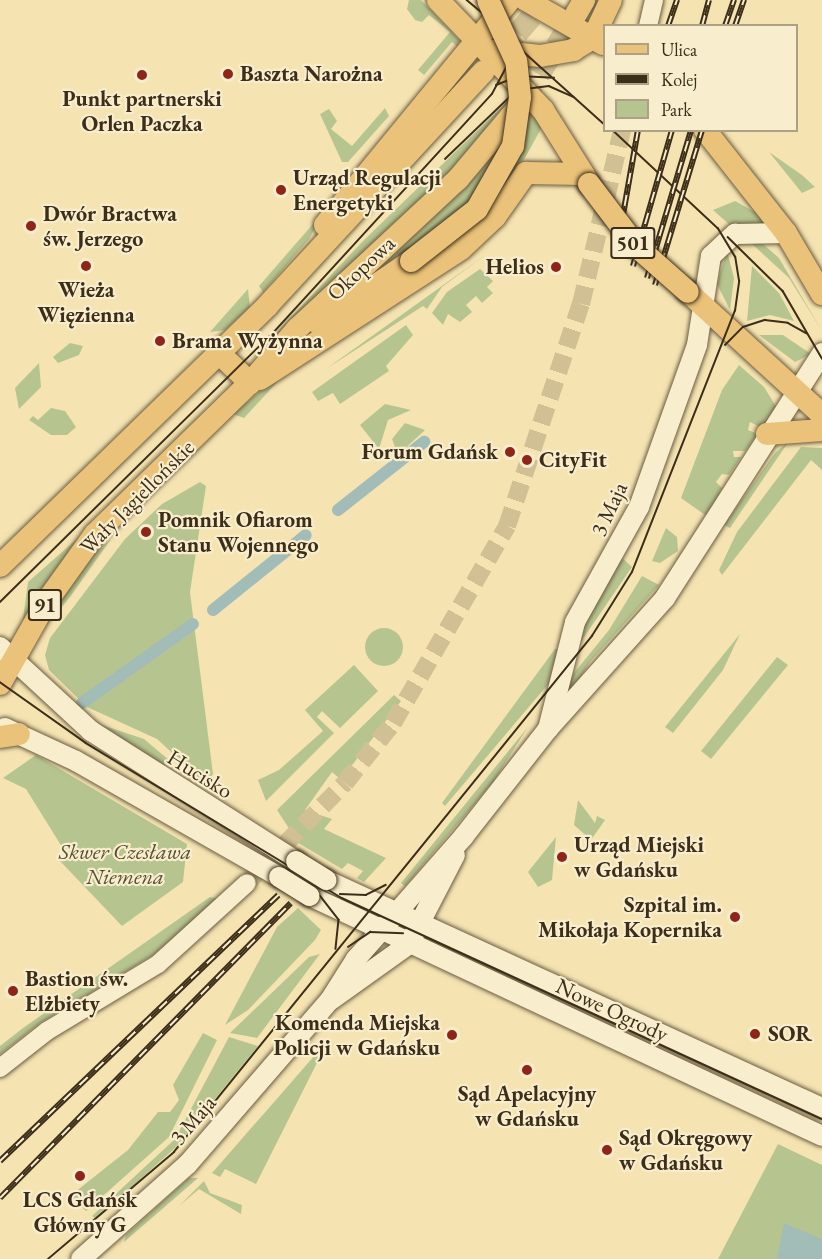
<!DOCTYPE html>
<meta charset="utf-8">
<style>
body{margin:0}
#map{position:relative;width:822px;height:1259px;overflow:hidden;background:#f5e4b2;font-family:"EB Garamond",serif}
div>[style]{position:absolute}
.green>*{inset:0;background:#b6c590}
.round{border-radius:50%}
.water>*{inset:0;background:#a2bcb8}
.canal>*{height:12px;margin:-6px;padding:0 6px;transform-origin:6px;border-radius:6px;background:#a2bcb8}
.tertiary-tunnel>*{height:18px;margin-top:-9px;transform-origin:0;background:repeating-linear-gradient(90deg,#d0c094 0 18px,transparent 0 27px)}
.primary-tunnel>*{height:22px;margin-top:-11px;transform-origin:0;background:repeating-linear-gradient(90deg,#d0c094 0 22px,transparent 0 33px)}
.roads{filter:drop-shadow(0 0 2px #6b5c40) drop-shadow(0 0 2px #6b5c40)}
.tertiary>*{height:18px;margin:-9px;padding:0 9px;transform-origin:9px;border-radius:9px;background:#f8edcd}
.secondary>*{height:20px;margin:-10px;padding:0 10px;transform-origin:10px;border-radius:10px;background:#f8edcd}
.primary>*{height:22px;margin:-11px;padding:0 11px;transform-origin:11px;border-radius:11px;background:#eac279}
.tram>*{height:1.5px;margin:-0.75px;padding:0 0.75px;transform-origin:0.75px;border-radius:0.75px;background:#3d2e1a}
.rail>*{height:6px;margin-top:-3px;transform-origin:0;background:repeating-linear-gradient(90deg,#f8edcd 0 11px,#3d2e1a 0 22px);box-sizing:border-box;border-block:2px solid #3d2e1a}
.bridges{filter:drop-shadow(0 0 2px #3d2e1a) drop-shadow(0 0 2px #3d2e1a)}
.secondary-bridge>*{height:20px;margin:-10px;padding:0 10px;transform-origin:10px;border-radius:10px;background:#f8edcd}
.primary-bridge>*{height:22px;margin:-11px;padding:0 11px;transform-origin:11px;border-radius:11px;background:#eac279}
.dots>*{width:16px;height:16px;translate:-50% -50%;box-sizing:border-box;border:3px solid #f8edcd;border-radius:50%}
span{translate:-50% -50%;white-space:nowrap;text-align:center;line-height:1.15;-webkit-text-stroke:4.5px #f8edcd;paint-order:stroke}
.shield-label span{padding:2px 4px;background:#f8edcd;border:2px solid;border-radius:4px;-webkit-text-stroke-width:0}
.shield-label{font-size:21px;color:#3d2e1a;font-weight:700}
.poi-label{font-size:22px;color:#3d2e1a;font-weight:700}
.left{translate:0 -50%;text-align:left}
.right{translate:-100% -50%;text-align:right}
.street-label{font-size:22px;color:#3d2e1a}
.park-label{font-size:22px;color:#554c32;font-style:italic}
.legend{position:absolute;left:603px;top:24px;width:195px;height:108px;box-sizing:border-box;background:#f8edcd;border:2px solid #ada185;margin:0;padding:8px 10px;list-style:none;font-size:18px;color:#3d2e1a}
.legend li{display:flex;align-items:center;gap:12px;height:30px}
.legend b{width:30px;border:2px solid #ada185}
</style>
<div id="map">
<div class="green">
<i style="clip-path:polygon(409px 0,421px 0,459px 40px,458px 47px,452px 42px,424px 75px,418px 70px,450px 32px,429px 15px,422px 22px,415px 20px,407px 9px)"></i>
<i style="clip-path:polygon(515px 94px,477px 149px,248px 363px,362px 242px)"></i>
<i style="clip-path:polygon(385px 108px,389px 116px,348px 162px,342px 162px,320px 114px,329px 109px,337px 121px,331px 129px,352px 146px)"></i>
<i style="clip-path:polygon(528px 110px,542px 127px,506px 192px,339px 301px)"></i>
<i style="clip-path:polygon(769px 152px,802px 175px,815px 187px,802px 193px)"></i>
<i style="clip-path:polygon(735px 201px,762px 216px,766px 224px,731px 226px,713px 210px)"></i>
<i style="clip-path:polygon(326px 209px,309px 239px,263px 292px,259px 286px)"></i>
<i style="clip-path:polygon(751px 243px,763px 244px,779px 258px,822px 331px,789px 278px)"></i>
<i style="clip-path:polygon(727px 251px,734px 278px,730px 310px,717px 284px)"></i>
<i style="clip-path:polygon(488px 253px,442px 287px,427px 309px,423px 306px,326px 369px)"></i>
<i style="clip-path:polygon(752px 266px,779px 293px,794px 321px,770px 315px,747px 321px)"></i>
<i style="clip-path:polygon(480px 269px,493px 281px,487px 287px,493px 293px,482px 303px,476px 296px,466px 305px,472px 312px,460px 322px,448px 314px,443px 325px,432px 313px,447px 292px)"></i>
<i style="clip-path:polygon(248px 289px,250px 307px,225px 330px,210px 332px)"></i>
<i style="clip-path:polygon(406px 325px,413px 335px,386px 366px,389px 371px,340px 404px,333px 393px,318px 401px,312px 392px)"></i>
<i style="clip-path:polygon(759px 335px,783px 335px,811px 354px,795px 362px)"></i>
<i style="clip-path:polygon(70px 343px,83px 346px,79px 355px,58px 363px,53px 357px)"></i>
<i style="clip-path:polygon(39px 363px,41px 387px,19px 409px,15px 388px)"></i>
<i style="clip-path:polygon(739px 365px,764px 387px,777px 408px,762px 428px,750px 422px,748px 430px,758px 434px,745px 451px,733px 451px,734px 457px,741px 457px,729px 475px,722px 474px,716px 482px,722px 488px,708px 517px,681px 498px,722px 390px)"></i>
<i style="clip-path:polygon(280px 379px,244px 418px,233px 414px,264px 388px)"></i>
<i style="clip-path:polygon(385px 404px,411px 410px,388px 420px,379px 449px,360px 425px)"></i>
<i style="clip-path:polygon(51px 408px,65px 411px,76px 427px,67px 435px,51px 435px,29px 420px,33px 416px,38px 420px)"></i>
<i style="clip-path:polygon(405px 423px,425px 430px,398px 455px,392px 439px)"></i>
<i style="clip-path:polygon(789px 441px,730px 528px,724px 525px,775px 453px)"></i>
<i style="clip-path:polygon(801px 447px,822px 448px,822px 470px,811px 460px,722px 575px,719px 570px,737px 532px)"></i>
<i style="clip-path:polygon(200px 482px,206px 486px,190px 592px,213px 774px,206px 784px,157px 739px,87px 707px,49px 670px,45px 655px,50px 638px,125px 539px,162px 504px)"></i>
<i style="clip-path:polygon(94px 524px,25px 620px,23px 619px,28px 582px)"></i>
<i style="clip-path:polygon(666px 528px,677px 537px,678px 551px,660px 563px,652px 561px)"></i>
<i style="clip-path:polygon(111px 539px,70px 597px,41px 632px,89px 557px)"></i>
<i style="clip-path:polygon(621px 557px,632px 567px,567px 662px,575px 639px)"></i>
<i style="clip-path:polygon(642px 576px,659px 585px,590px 662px,569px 696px,561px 689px,609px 630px)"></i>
<i class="round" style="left:365px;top:628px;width:38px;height:38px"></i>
<i style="clip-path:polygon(740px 634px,723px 670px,673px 733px,665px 727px)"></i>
<i style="clip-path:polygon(555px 649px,558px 649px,550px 682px,445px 806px,442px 803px)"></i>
<i style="clip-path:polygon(777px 657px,788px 665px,711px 759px,701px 751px)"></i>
<i style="clip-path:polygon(354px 665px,378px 691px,340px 728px,322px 711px,317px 717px,334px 733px,266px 801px,258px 780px,279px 770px,323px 731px,305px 710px)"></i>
<i style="clip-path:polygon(394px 695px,401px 701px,353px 764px,339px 778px,332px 772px,305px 810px,332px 819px,324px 829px,386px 858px,364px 882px,357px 878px,363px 871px,348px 863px,342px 869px,285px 835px,290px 830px,277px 810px)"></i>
<i style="clip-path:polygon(99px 724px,144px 739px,169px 760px,164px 766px)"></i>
<i style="clip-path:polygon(528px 727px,493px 782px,405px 886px,401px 883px)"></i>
<i style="clip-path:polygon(36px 755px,187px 844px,183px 882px,122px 926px,59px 860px,67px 855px,26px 789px,3px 778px)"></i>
<i style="clip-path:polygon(578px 800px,595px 823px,597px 816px,605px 820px,591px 840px,574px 825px)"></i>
<i style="clip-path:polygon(556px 837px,552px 880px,538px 887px,528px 872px)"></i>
<i style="clip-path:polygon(210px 897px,218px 899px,153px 955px,40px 1023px,0 1054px,0 1046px,23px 1028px)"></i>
<i style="clip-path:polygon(298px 908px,321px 930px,315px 940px,248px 1010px,225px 1025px,277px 927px)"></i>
<i style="clip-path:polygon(320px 954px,257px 1038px,230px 1033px,309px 957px)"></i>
<i style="clip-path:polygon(203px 1033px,217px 1040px,169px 1137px,86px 1211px,70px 1196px,128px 1150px,158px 1112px,170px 1112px,179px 1100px,173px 1085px)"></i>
<i style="clip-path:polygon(229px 1037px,258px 1046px,175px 1148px,96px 1219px,92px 1216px,175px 1139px)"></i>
<i style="clip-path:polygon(329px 1039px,256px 1184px,225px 1169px,220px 1177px,212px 1173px)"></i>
<i style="clip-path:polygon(778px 1144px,822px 1165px,822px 1259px,718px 1259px)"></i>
<i style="clip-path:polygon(189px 1178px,198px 1178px,124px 1242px,126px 1235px)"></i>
<i style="clip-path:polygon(204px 1181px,210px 1193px,242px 1205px,241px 1214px,199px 1189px,179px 1206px)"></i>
</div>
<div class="water">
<i style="clip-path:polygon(784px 1223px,822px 1239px,822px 1259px,777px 1259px)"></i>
</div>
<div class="canal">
<i style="left:338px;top:510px;width:110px;rotate:-38.3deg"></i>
<i style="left:213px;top:610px;width:119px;rotate:-38.9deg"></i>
<i style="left:82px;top:703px;width:136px;rotate:-35.4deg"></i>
</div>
<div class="tertiary-tunnel">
<i style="left:247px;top:883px;width:140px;rotate:-45.6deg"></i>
<i style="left:345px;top:783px;width:77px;rotate:-51.3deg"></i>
<i style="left:393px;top:723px;width:228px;rotate:-59.9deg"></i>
<i style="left:507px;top:526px;width:234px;rotate:-71.6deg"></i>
<i style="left:581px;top:304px;width:179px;rotate:-76.7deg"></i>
</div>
<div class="primary-tunnel">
<i style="left:496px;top:58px;width:77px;rotate:-49.2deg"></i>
<i style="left:522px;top:103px;width:104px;rotate:-58.8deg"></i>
</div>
<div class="roads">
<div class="tertiary">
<i style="left:648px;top:26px;width:27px;rotate:-77deg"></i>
<i style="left:0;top:1068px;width:60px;rotate:-38.2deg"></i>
<i style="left:47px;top:1031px;width:130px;rotate:-31.1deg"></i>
<i style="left:158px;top:964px;width:120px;rotate:-42.3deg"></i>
</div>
<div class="secondary">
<i style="left:0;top:647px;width:124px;rotate:42.7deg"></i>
<i style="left:91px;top:731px;width:243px;rotate:32.4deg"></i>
<i style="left:5px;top:728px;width:78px;rotate:24.9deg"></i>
<i style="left:76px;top:761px;width:234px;rotate:29.7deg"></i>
<i style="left:548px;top:729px;width:110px;rotate:-75.8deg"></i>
<i style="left:575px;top:622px;width:132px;rotate:-60.9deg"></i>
<i style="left:639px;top:507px;width:172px;rotate:-70.3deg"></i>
<i style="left:697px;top:345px;width:90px;rotate:-81.1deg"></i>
<i style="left:711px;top:256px;width:33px;rotate:-43deg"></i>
<i style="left:735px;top:234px;width:51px;rotate:-1.1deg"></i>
<i style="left:326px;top:880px;width:546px;rotate:24.69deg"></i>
<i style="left:310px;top:896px;width:565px;rotate:25.11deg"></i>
<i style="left:332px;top:999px;width:95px;rotate:-35.5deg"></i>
<i style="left:409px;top:944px;width:100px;rotate:-62.7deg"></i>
<i style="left:81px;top:1259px;width:142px;rotate:-41.6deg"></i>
<i style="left:187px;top:1165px;width:218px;rotate:-49.1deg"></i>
<i style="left:330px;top:1000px;width:49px;rotate:-57.6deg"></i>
<i style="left:356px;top:959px;width:164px;rotate:-48.7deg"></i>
<i style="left:464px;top:836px;width:136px;rotate:-51.9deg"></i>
<i style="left:548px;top:729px;width:176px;rotate:-48.2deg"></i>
<i style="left:665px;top:598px;width:291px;rotate:-57.3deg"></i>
</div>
<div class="primary">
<i style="left:438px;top:0;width:152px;rotate:46.3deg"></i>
<i style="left:543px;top:110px;width:86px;rotate:57.8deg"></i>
<i style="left:526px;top:0;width:89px;rotate:29.7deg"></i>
<i style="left:576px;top:14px;width:16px;rotate:-60deg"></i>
<i style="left:494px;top:51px;width:46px;rotate:6.2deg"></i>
<i style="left:540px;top:56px;width:34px;rotate:-10deg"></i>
<i style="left:573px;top:50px;width:23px;rotate:-31deg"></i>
<i style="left:593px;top:38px;width:42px;rotate:-64.7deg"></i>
<i style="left:705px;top:130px;width:131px;rotate:51.8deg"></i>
<i style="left:786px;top:233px;width:71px;rotate:59.5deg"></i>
<i style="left:325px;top:225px;width:291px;rotate:-50.6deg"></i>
<i style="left:688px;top:292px;width:182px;rotate:42.5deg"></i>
<i style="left:319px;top:324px;width:112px;rotate:-34.4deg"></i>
<i style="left:220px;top:354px;width:42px;rotate:44deg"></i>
<i style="left:260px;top:379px;width:239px;rotate:-32.9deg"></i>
<i style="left:461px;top:249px;width:47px;rotate:-43.3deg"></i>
<i style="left:495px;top:217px;width:54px;rotate:-54.8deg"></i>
<i style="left:526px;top:173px;width:57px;rotate:1deg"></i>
<i style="left:767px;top:434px;width:55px;rotate:-4.2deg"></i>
<i style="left:0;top:566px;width:374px;rotate:-44.2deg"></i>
<i style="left:268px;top:305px;width:318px;rotate:-47.3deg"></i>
<i style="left:0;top:684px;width:95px;rotate:-60.5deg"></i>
<i style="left:47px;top:601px;width:82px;rotate:-54.4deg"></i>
<i style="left:95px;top:534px;width:216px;rotate:-44.3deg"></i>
<i style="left:250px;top:383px;width:72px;rotate:-49deg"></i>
<i style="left:297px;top:329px;width:220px;rotate:-43deg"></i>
<i style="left:458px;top:179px;width:99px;rotate:-49.9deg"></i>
<i style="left:0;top:737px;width:19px;rotate:-9deg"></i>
</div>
</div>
<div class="tram">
<i style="left:467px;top:0;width:26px;rotate:40deg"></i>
<i style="left:504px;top:34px;width:135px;rotate:42deg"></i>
<i style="left:496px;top:85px;width:25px;rotate:-21deg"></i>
<i style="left:519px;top:76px;width:35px;rotate:3deg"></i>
<i style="left:445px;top:159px;width:100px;rotate:-43.8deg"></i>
<i style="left:517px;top:90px;width:32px;rotate:-7deg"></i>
<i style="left:549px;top:86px;width:27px;rotate:24deg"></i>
<i style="left:728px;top:237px;width:77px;rotate:44.5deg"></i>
<i style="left:783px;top:291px;width:78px;rotate:59.8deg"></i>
<i style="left:725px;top:345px;width:25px;rotate:-45deg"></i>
<i style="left:743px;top:327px;width:23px;rotate:-18deg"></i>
<i style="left:765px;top:320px;width:23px;rotate:7deg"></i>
<i style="left:788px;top:323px;width:21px;rotate:29deg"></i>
<i style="left:0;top:602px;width:383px;rotate:-44.6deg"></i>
<i style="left:273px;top:333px;width:324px;rotate:-47.5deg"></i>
<i style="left:492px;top:94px;width:30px;rotate:-62deg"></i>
<i style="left:506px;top:68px;width:25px;rotate:-88deg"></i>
<i style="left:507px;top:43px;width:45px;rotate:-122.3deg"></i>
<i style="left:0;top:682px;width:105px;rotate:35.3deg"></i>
<i style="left:86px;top:743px;width:299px;rotate:31.2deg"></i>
<i style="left:342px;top:898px;width:528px;rotate:24.72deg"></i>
<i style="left:315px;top:889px;width:39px;rotate:52deg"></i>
<i style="left:339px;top:920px;width:29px;rotate:96deg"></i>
<i style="left:340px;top:894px;width:26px;rotate:2deg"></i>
<i style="left:366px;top:895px;width:22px;rotate:-27deg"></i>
<i style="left:348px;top:947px;width:27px;rotate:-34deg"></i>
<i style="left:370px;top:932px;width:33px;rotate:2deg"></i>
<i style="left:48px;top:1259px;width:165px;rotate:-40.3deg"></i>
<i style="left:174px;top:1152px;width:664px;rotate:-50.99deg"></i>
<i style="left:592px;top:636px;width:75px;rotate:-58deg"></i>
<i style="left:632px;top:572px;width:281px;rotate:-68.5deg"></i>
<i style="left:735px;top:311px;width:30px;rotate:-82deg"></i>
<i style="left:739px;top:281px;width:24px;rotate:-99deg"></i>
<i style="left:735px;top:257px;width:33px;rotate:-121deg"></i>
<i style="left:718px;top:229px;width:145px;rotate:-137deg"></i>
</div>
<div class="rail">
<i style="left:668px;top:26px;width:28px;rotate:-71deg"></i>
<i style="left:702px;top:26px;width:27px;rotate:-75deg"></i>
<i style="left:725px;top:26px;width:28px;rotate:-71deg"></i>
<i style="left:735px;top:26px;width:28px;rotate:-71deg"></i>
<i style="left:617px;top:249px;width:121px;rotate:-80deg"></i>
<i style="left:633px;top:266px;width:141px;rotate:-74deg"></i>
<i style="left:647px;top:278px;width:154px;rotate:-73.4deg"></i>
<i style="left:655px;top:285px;width:162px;rotate:-73.1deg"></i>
<i style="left:0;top:1161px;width:385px;rotate:-43.7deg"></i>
<i style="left:0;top:1198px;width:414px;rotate:-45.4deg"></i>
</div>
<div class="bridges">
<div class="secondary-bridge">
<i style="left:296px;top:861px;width:36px;rotate:32deg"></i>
<i style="left:279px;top:877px;width:36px;rotate:32deg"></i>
</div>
<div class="primary-bridge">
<i style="left:589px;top:184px;width:78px;rotate:52.8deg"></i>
<i style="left:636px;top:246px;width:69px;rotate:41.5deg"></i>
<i style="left:411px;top:261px;width:84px;rotate:-38.2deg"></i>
<i style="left:477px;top:209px;width:73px;rotate:-60.3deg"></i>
<i style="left:513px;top:146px;width:49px;rotate:-81.9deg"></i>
<i style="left:520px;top:97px;width:36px;rotate:-96deg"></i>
<i style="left:516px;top:61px;width:67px;rotate:-114.7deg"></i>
</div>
</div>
<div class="dots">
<i style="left:228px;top:74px;background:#8f2418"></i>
<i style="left:142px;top:75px;background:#8f2418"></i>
<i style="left:281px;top:190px;background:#8f2418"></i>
<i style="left:31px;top:226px;background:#8f2418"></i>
<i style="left:86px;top:266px;background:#8f2418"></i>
<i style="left:556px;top:267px;background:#8f2418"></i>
<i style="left:160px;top:341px;background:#8f2418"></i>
<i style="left:510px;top:452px;background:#8f2418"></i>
<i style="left:527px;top:460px;background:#8f2418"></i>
<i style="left:146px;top:532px;background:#8f2418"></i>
<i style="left:562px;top:857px;background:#8f2418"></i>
<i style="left:735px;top:917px;background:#8f2418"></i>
<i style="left:13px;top:991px;background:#8f2418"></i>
<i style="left:755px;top:1034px;background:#8f2418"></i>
<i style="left:452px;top:1035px;background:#8f2418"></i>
<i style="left:527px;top:1070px;background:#8f2418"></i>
<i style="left:607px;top:1150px;background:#8f2418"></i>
<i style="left:80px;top:1176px;background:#8f2418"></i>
</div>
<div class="shield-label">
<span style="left:633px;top:243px">501</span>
<span style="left:45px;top:605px">91</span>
</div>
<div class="poi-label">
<span class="left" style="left:240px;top:74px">Baszta Narożna</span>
<span style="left:142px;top:111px">Punkt partnerski<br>Orlen Paczka</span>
<span class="left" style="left:293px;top:190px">Urząd Regulacji<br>Energetyki</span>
<span class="left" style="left:43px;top:226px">Dwór Bractwa<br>św. Jerzego</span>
<span class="right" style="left:544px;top:267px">Helios</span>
<span style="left:86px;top:302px">Wieża<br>Więzienna</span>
<span class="left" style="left:172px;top:341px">Brama Wyżynna</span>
<span class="right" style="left:498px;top:452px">Forum Gdańsk</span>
<span class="left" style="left:539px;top:460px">CityFit</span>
<span class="left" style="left:158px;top:532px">Pomnik Ofiarom<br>Stanu Wojennego</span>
<span class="left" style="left:574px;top:857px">Urząd Miejski<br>w Gdańsku</span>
<span class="right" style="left:722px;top:917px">Szpital im.<br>Mikołaja Kopernika</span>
<span class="left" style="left:25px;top:991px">Bastion św.<br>Elżbiety</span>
<span class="right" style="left:440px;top:1035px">Komenda Miejska<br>Policji w Gdańsku</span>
<span class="left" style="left:768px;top:1034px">SOR</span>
<span style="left:527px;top:1106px">Sąd Apelacyjny<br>w Gdańsku</span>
<span class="left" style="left:619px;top:1150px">Sąd Okręgowy<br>w Gdańsku</span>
<span style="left:80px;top:1212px">LCS Gdańsk<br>Główny G</span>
</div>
<div class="street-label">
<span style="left:361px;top:268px;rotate:-43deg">Okopowa</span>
<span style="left:137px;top:497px;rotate:-45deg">Wały Jagiellońskie</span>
<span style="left:609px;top:509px;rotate:-65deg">3 Maja</span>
<span style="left:200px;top:774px;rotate:32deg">Hucisko</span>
<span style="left:612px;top:1010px;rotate:25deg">Nowe Ogrody</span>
<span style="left:193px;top:1120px;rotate:-49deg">3 Maja</span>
</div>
<div class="park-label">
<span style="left:125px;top:864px">Skwer Czesława<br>Niemena</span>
</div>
<ul class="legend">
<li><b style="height:8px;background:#eac279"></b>Ulica</li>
<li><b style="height:8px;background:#3d2e1a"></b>Kolej</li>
<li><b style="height:16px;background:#b6c590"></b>Park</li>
</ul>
</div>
